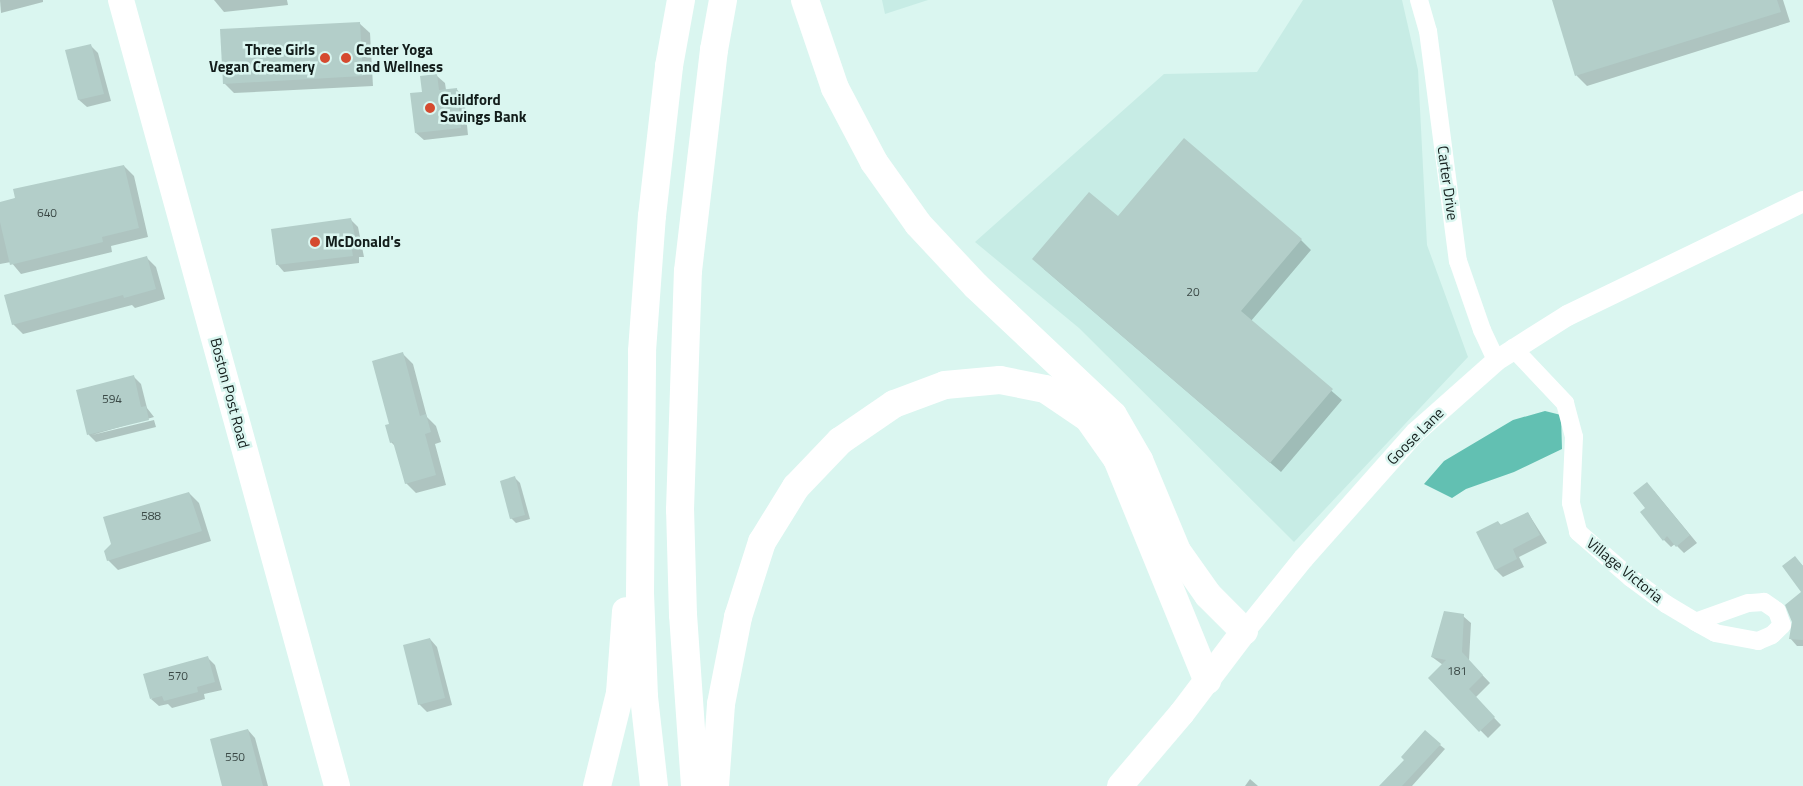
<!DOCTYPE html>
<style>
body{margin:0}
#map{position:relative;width:1803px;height:786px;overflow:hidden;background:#daf6f0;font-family:"Titillium Web",sans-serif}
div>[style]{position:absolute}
.built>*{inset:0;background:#c7ece5}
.water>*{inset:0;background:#62c0b2}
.shadow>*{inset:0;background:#0003}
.building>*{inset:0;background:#b3cec9}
.minor>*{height:18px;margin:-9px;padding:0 9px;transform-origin:9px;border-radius:9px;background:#fff}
.tertiary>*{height:21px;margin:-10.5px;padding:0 10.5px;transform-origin:10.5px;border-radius:10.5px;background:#fff}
.primary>*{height:26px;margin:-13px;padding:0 13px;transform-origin:13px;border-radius:13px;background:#fff}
.motorway>*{height:28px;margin:-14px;padding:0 14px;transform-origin:14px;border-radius:14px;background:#fff}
.dots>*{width:14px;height:14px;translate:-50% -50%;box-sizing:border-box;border:2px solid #daf6f0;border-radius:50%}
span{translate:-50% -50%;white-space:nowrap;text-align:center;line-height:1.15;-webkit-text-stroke:5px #daf6f0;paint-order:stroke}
.number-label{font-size:12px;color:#3b4946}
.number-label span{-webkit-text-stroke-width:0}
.poi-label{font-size:15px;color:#131d1b;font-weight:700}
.right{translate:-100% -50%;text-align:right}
.left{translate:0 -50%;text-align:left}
.street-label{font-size:15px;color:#131d1b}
</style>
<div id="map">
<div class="built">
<i style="clip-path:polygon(882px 0,928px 0,885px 14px)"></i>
<i style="clip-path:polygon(1303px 0,1402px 0,1418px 70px,1427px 245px,1468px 357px,1294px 542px,1079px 328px,975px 242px,1164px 74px,1257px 72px)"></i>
</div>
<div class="water">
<i style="clip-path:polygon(1545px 411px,1561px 415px,1562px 449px,1514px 472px,1466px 489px,1452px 498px,1424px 484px,1444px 461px,1513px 420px)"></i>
</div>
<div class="shadow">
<i style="clip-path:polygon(0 0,43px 0,43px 2px,1px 13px)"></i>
<i style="clip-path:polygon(214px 0,287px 0,288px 5px,224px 12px)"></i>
<i style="clip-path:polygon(1553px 0,1783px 0,1790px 22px,1587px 86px,1577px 76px)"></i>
<i style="clip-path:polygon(359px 23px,370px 33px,373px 86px,234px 93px,224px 83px)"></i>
<i style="clip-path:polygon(90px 45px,98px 53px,111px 101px,87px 107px,79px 100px,67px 51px)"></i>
<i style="clip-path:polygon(437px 76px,445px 83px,446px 90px,456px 89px,464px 96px,468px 135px,424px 140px,416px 133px,424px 93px)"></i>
<i style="clip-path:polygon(124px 166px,134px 176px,148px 237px,111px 246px,112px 252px,21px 274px,11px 262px,0 264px,0 203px)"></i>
<i style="clip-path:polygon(1118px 217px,1301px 240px,1311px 250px,1251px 321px,1342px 400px,1281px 472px,1044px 269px)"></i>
<i style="clip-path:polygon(350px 219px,358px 227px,364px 257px,359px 257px,359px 263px,284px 272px,277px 264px)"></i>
<i style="clip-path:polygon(146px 257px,156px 267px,165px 299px,135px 308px,132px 305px,23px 334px,13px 324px)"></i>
<i style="clip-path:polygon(403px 354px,413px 364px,427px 417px,436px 426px,441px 442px,435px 444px,446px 485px,416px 493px,406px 483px,396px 447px,391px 442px,390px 425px)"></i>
<i style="clip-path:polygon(133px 376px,141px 384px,147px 408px,154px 417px,92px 435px,154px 420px,156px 427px,96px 442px,89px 435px,77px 391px)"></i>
<i style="clip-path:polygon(515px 478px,520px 483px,530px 519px,516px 523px,511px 518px)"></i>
<i style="clip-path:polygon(1654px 491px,1697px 543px,1684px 553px,1675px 544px,1671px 547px,1664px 540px,1646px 508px)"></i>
<i style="clip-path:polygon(189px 493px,199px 503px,211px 541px,118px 570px,108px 560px)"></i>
<i style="clip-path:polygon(1528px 513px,1547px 543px,1519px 557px,1524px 567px,1503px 577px,1496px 570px,1477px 533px,1498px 522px,1502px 526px)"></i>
<i style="clip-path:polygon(1795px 558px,1803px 566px,1803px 646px,1797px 646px,1790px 638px,1803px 592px)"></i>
<i style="clip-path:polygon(1463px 616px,1471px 623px,1469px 661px,1490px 683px,1475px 698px,1501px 725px,1488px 738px,1429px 678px,1443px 665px,1432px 657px)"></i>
<i style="clip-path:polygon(430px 639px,437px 647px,452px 705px,427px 712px,419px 704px)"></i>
<i style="clip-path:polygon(208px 658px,215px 665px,222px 690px,204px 694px,205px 699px,172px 708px,168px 704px,159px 706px,151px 699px)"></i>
<i style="clip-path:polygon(248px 730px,255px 738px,268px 786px,224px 786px)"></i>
<i style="clip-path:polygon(1440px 745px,1445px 749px,1412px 786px,1381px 786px,1405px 760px)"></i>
<i style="clip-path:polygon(1250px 779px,1258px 786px,1245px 786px)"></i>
</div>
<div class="building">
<i style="clip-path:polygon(1552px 0,1777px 0,1781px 12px,1575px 76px)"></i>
<i style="clip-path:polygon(360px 22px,363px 76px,223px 84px,220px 29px)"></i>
<i style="clip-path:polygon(91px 44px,104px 94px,78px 100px,65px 50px)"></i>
<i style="clip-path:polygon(437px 74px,439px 90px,457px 88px,461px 128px,415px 133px,410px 93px,422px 92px,420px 76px)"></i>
<i style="clip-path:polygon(1184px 138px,1302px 239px,1241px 311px,1333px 389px,1270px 463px,1032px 259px,1089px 192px,1118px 216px)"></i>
<i style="clip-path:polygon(124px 165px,139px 228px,102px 237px,103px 242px,10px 265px,0 222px,0 202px,15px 198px,13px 189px)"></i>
<i style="clip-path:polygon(351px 218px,358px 249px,352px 250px,353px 256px,276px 265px,271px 229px)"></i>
<i style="clip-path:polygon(147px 256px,156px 289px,124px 298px,123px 295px,12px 325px,4px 295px)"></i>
<i style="clip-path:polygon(403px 352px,420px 416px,426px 414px,431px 432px,425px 434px,436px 475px,405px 484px,393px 442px,390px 443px,385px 425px,389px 424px,372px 361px)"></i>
<i style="clip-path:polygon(134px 375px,141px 407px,146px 406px,149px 420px,87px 435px,76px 390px)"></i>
<i style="clip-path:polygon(515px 476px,525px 515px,510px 519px,500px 481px)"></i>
<i style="clip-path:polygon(1647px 482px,1690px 535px,1676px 547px,1667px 536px,1663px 541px,1640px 512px,1645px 508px,1633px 493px)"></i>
<i style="clip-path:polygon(189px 492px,202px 531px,107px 561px,104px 551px,111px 544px,103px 517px)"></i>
<i style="clip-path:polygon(1528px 512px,1540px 535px,1513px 549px,1517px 559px,1495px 570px,1476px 532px,1498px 521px,1500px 525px)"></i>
<i style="clip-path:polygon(1795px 556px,1803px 566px,1803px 640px,1789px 639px,1792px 622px,1785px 605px,1801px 592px,1782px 566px)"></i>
<i style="clip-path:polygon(1444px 611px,1464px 614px,1462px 652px,1483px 675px,1469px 689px,1495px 717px,1479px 732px,1428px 678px,1446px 660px,1431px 657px)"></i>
<i style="clip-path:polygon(430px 638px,445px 698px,418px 705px,403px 645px)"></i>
<i style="clip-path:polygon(208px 656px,215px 682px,197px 687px,198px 692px,164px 701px,162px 696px,150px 699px,143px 674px)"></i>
<i style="clip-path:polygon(248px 729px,263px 786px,222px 786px,210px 739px)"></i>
<i style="clip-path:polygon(1425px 730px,1441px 744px,1402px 786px,1379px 786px,1404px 760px,1401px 757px)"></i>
</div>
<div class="minor">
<i style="left:1419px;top:0;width:32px;rotate:74deg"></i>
<i style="left:1428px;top:31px;width:232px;rotate:82.6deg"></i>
<i style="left:1458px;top:261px;width:73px;rotate:70.8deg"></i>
<i style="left:1482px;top:330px;width:33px;rotate:65deg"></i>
<i style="left:1513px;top:348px;width:76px;rotate:46.6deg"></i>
<i style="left:1565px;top:403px;width:35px;rotate:75deg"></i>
<i style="left:1574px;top:437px;width:66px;rotate:92.6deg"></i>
<i style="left:1571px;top:503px;width:30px;rotate:76deg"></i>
<i style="left:1578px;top:532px;width:70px;rotate:41deg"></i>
<i style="left:1631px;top:578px;width:44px;rotate:36.6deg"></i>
<i style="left:1666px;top:604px;width:39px;rotate:31deg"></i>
<i style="left:1699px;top:624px;width:18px;rotate:29deg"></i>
<i style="left:1715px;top:633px;width:44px;rotate:10.5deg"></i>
<i style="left:1758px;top:641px;width:15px;rotate:-23deg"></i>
<i style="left:1772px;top:635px;width:14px;rotate:-45deg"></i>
<i style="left:1782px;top:625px;width:15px;rotate:-110deg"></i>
<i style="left:1777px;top:611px;width:16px;rotate:-145deg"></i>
<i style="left:1764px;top:602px;width:16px;rotate:176deg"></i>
<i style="left:1748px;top:603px;width:56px;rotate:160.3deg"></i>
</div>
<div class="tertiary">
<i style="left:1244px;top:631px;width:94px;rotate:-51.1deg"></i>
<i style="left:1303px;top:558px;width:169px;rotate:-48.4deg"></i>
<i style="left:1415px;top:432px;width:108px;rotate:-41.6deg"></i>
<i style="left:1496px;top:360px;width:84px;rotate:-32.4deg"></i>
<i style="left:1567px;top:315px;width:262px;rotate:-25.8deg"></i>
</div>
<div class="primary">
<i style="left:121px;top:0;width:815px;rotate:74.63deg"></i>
<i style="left:1120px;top:786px;width:96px;rotate:-49.7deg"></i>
<i style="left:1182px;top:713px;width:103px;rotate:-52.9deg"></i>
</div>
<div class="motorway">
<i style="left:805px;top:0;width:93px;rotate:71.2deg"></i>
<i style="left:835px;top:88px;width:84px;rotate:62.2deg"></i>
<i style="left:874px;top:162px;width:76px;rotate:54.6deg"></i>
<i style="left:918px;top:224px;width:85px;rotate:46.9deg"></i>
<i style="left:976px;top:286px;width:188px;rotate:43.3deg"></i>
<i style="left:1113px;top:415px;width:52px;rotate:60deg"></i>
<i style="left:1139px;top:460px;width:99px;rotate:67.3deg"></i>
<i style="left:1177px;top:551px;width:54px;rotate:54.8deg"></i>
<i style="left:1208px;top:595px;width:51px;rotate:45deg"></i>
<i style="left:597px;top:786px;width:96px;rotate:-76.1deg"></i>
<i style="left:620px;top:693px;width:82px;rotate:-85.8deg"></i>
<i style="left:654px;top:786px;width:90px;rotate:-96.4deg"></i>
<i style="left:644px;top:697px;width:103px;rotate:-92.2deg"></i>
<i style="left:640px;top:594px;width:243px;rotate:-89.5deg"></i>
<i style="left:642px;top:351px;width:135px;rotate:-85.8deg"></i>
<i style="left:652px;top:216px;width:151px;rotate:-83.5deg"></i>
<i style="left:669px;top:66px;width:67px;rotate:-79.7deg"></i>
<i style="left:695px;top:786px;width:171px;rotate:-94deg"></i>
<i style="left:683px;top:615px;width:105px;rotate:-91.6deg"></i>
<i style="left:680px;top:510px;width:239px;rotate:-88.1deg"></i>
<i style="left:688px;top:271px;width:223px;rotate:-83.3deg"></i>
<i style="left:714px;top:50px;width:51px;rotate:-79.8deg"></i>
<i style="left:715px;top:786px;width:82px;rotate:-85.8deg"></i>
<i style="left:721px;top:704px;width:89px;rotate:-78.9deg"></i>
<i style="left:738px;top:617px;width:79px;rotate:-72.3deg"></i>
<i style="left:762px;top:542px;width:65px;rotate:-58.3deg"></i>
<i style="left:796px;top:487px;width:64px;rotate:-46.3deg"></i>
<i style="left:840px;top:441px;width:65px;rotate:-34.4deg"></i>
<i style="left:894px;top:404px;width:54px;rotate:-20.4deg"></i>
<i style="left:945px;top:385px;width:55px;rotate:-5.2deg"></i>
<i style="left:1000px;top:380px;width:46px;rotate:11.3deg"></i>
<i style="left:1045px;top:389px;width:52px;rotate:34deg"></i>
<i style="left:1088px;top:418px;width:50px;rotate:54.7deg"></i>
<i style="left:1117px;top:459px;width:239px;rotate:67.8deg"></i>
</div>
<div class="dots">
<i style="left:325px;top:58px;background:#d54a2f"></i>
<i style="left:346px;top:58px;background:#d54a2f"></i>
<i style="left:430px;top:108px;background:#d54a2f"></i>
<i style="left:315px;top:242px;background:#d54a2f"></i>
</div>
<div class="number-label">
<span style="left:47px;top:213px">640</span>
<span style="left:1193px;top:292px">20</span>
<span style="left:112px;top:399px">594</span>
<span style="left:151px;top:516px">588</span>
<span style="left:1457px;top:671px">181</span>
<span style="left:178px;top:676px">570</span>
<span style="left:235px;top:757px">550</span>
</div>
<div class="poi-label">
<span class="right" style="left:315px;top:58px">Three Girls<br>Vegan Creamery</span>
<span class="left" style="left:356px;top:58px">Center Yoga<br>and Wellness</span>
<span class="left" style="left:440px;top:108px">Guildford<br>Savings Bank</span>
<span class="left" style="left:325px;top:242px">McDonald's</span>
</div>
<div class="street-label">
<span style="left:1448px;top:183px;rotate:82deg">Carter Drive</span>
<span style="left:230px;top:393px;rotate:75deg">Boston Post Road</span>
<span style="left:1415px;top:436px;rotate:-45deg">Goose Lane</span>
<span style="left:1625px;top:570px;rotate:39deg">Village Victoria</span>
</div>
</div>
